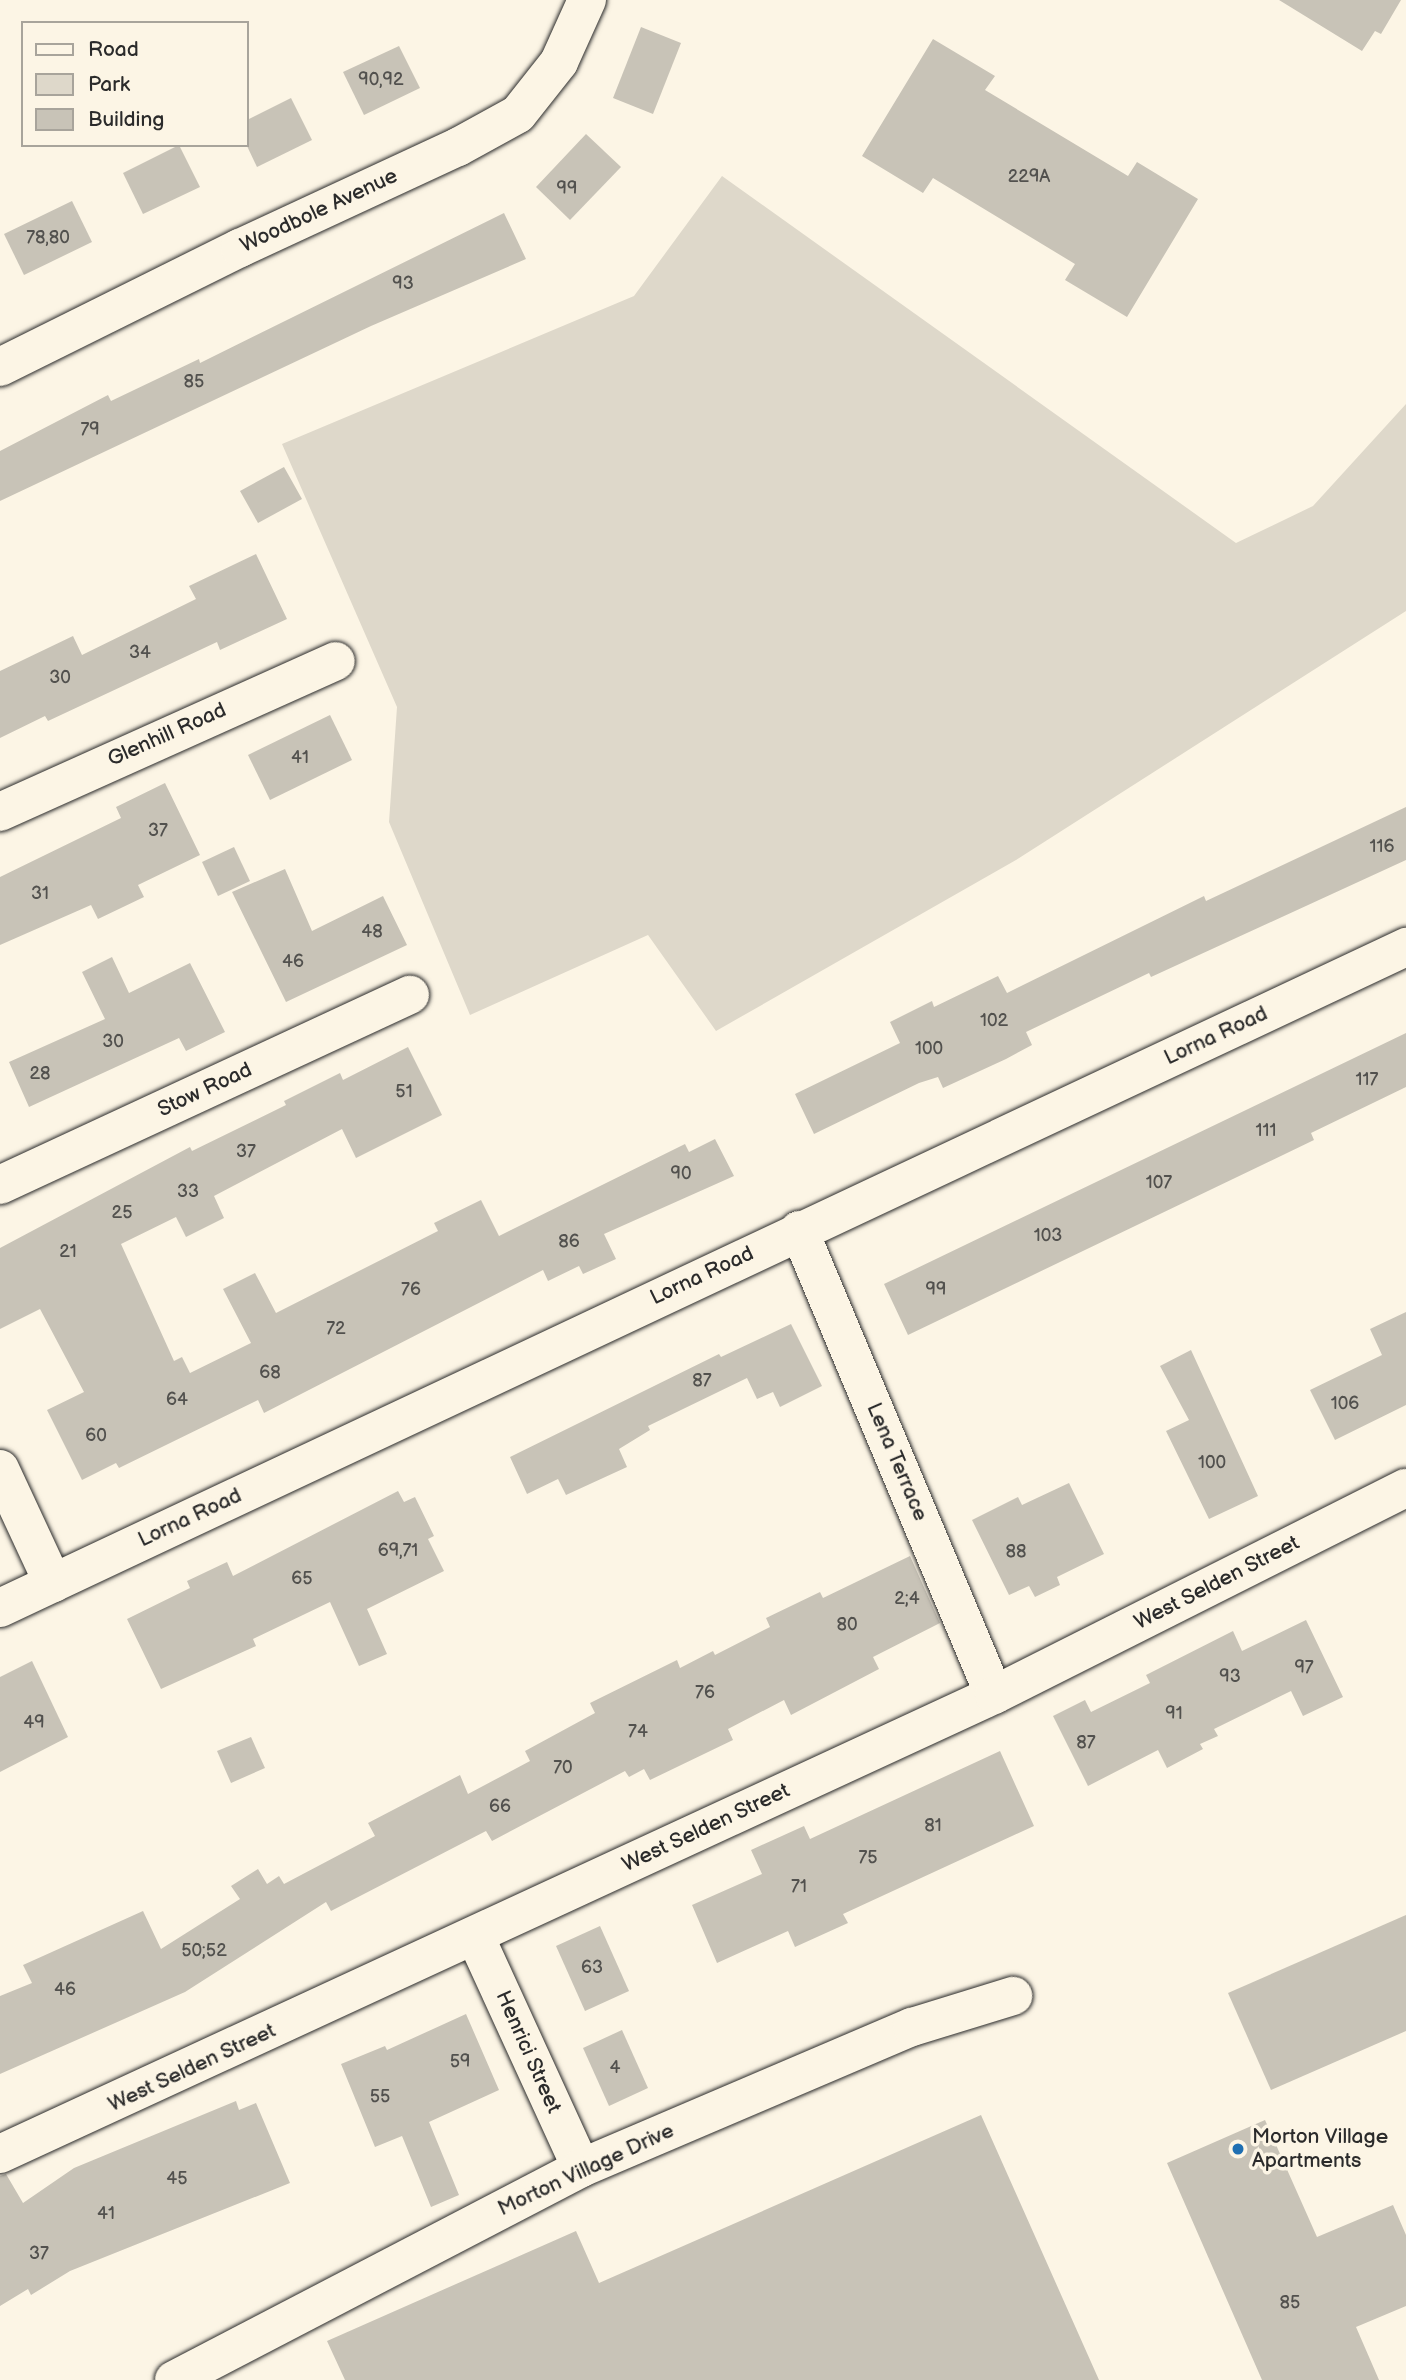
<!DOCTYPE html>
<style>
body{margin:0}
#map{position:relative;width:1406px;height:2380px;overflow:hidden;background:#fcf5e5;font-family:"Balsamiq Sans",sans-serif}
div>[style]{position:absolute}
.green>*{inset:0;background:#ded8ca}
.building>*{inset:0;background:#c8c3b7}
.roads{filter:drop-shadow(0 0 2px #2b2b2b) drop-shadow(0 0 2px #2b2b2b)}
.minor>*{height:38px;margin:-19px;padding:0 19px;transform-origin:19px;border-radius:19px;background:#fcf5e5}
.dots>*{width:19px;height:19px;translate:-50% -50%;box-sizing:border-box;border:4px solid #fcf5e5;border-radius:50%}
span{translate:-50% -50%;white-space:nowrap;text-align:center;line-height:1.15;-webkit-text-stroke:7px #fcf5e5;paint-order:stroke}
.number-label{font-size:18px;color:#52514e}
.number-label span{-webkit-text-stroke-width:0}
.street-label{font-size:21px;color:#2b2b2b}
.poi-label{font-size:21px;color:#2b2b2b}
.left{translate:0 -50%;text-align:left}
.legend{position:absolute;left:21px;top:21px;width:228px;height:126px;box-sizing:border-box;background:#fcf5e5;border:2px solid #a8a49b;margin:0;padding:9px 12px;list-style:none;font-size:21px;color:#2b2b2b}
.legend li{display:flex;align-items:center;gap:14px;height:35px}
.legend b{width:35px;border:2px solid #a8a49b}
</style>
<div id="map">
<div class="green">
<i style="clip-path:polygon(722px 176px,1236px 543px,1313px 506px,1406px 404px,1406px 611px,1016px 860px,716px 1031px,648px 935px,470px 1015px,389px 822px,397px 707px,282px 444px,634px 296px)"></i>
</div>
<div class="building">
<i style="clip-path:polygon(1279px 0,1401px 0,1381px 34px,1375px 31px,1362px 51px)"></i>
<i style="clip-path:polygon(641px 27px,681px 43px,653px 114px,613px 98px)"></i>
<i style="clip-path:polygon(933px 39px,995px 76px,985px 90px,1128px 176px,1137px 162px,1198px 199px,1127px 317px,1065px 280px,1075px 264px,933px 178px,923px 193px,862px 156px)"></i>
<i style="clip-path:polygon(399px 46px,420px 88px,364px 115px,343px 72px)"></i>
<i style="clip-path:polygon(291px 98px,312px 140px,257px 167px,247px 146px,247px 120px)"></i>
<i style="clip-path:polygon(586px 134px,621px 167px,570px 220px,536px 187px)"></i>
<i style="clip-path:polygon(179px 145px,200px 187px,143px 214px,123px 173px)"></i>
<i style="clip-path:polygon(72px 201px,92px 242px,24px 275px,4px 234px)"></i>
<i style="clip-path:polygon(504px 213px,526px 259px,371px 326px,0 501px,0 451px,108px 395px,111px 401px,199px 359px,200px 363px)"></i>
<i style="clip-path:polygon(284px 467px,302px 499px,258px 523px,240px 491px)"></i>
<i style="clip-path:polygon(256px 554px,287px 619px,220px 650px,217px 642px,48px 721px,45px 716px,0 738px,0 671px,73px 636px,82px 655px,196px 599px,189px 586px)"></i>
<i style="clip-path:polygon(330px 715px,352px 760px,270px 800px,248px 755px)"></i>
<i style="clip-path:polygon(165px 783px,200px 855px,138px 885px,144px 897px,98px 919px,91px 905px,0 945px,0 877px,121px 818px,116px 807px)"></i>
<i style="clip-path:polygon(1406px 807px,1406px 860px,1151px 977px,1149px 973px,1026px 1032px,1032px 1045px,1006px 1059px,943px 1088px,938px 1077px,919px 1083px,814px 1134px,795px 1094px,900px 1043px,890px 1022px,932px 1001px,934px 1007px,998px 976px,1007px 993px,1204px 896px,1206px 901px)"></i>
<i style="clip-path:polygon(234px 847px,250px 881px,218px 896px,202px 862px)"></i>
<i style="clip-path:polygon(285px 869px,312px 931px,383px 896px,407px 945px,286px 1002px,232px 892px)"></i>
<i style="clip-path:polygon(112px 957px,129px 993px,190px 963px,225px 1032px,186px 1051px,179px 1038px,29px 1107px,9px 1062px,105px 1019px,82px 972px)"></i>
<i style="clip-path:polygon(1406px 1033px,1406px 1087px,1311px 1133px,1314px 1140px,908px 1335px,884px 1284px)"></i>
<i style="clip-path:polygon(408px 1047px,442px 1115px,356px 1158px,342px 1129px,214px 1196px,224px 1218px,186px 1237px,176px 1217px,121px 1244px,174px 1361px,182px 1357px,190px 1373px,251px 1343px,223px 1289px,255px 1273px,276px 1313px,438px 1231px,434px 1223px,481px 1200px,499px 1236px,685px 1144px,689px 1152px,715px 1139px,734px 1176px,604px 1234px,616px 1259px,583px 1274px,579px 1266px,548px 1281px,543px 1270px,264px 1413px,258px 1400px,119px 1468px,116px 1463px,82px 1480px,47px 1410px,84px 1392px,40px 1309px,0 1329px,0 1248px,190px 1147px,192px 1151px,286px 1105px,284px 1101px,340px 1073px,343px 1080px)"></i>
<i style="clip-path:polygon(1406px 1312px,1406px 1405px,1335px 1440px,1310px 1390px,1382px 1355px,1370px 1329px)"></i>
<i style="clip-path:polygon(791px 1324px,822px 1386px,780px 1407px,773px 1392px,757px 1399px,747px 1378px,648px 1426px,650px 1430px,619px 1449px,627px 1467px,566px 1495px,558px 1479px,527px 1494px,510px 1457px,719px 1354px,721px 1357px)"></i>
<i style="clip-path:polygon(1191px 1350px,1258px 1496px,1209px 1519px,1166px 1431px,1189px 1420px,1160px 1366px)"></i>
<i style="clip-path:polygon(1069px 1483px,1104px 1554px,1057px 1577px,1060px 1585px,1035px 1597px,1029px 1586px,1009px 1595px,972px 1520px,1018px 1497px,1022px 1505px)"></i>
<i style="clip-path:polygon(398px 1491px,404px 1502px,415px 1497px,434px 1536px,428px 1539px,444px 1571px,367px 1609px,387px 1654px,359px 1666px,330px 1602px,253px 1639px,256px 1646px,161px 1689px,127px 1619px,190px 1588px,187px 1581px,227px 1562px,233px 1576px)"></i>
<i style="clip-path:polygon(910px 1556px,940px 1623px,873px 1657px,879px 1669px,791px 1715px,784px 1700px,728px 1729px,733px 1740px,650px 1780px,644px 1769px,629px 1777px,625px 1771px,492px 1841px,486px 1831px,331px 1911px,326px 1902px,185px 1992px,0 2074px,0 1996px,32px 1983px,23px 1965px,143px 1911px,161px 1949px,240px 1899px,231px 1886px,258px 1869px,267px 1884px,279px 1876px,284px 1884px,375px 1836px,368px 1823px,460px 1775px,468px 1794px,530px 1761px,525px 1751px,595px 1713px,590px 1703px,677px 1660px,680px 1668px,713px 1651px,715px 1655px,770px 1627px,766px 1618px,820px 1592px,823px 1598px)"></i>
<i style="clip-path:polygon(1306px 1620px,1343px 1697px,1303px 1716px,1291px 1691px,1214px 1729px,1218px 1736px,1200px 1744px,1203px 1749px,1167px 1768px,1158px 1750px,1088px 1786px,1053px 1716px,1085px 1700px,1091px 1712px,1150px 1683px,1146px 1675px,1233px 1631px,1242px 1651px)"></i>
<i style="clip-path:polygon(32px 1661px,68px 1737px,0 1772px,0 1677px)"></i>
<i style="clip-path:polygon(251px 1737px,265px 1768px,231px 1783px,217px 1751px)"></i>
<i style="clip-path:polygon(1000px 1751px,1034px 1826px,843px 1914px,848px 1923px,795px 1947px,788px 1931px,717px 1963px,692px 1905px,762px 1874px,751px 1850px,804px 1826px,810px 1839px)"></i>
<i style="clip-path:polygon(1406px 1915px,1406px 2031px,1271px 2090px,1228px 1993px)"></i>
<i style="clip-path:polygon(600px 1926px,629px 1991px,585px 2011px,556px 1946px)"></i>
<i style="clip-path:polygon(466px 2014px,499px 2090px,429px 2122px,459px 2195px,431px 2207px,402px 2136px,375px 2147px,341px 2064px,385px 2046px,387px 2050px)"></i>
<i style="clip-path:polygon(622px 2030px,648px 2088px,609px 2106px,583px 2048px)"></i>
<i style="clip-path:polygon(236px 2101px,239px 2110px,256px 2103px,290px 2183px,70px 2271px,31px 2295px,28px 2289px,0 2306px,0 2176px,6px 2174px,23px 2203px,74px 2168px)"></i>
<i style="clip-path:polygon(981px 2115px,1099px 2380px,345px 2380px,327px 2341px,576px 2231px,599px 2283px)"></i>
<i style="clip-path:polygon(1265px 2120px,1317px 2237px,1393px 2205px,1406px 2235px,1406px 2306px,1356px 2327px,1379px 2380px,1262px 2380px,1167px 2163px)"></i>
</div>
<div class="roads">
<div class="minor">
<i style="left:0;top:367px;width:268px;rotate:-26.4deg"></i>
<i style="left:240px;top:248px;width:240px;rotate:-24.9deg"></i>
<i style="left:458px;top:147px;width:68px;rotate:-28.8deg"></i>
<i style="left:518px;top:114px;width:66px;rotate:-51.7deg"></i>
<i style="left:559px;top:62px;width:68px;rotate:-65.7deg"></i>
<i style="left:0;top:812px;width:368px;rotate:-24.2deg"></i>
<i style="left:0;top:1185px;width:452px;rotate:-24.9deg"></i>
<i style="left:799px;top:1230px;width:504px;rotate:67.25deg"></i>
<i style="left:0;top:1469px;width:126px;rotate:65.1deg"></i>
<i style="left:0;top:1608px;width:1554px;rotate:-25.18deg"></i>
<i style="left:475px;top:1936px;width:255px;rotate:65.4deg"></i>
<i style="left:0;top:2154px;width:1095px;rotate:-24.79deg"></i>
<i style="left:994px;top:1695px;width:461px;rotate:-26.7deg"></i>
<i style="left:174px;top:2380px;width:459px;rotate:-27.5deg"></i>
<i style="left:581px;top:2168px;width:360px;rotate:-23.1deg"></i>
<i style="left:912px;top:2027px;width:106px;rotate:-17.1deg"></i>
</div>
</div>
<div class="dots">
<i style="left:1238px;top:2149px;background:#1f6fb2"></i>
</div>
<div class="number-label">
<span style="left:381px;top:80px">90,92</span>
<span style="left:1029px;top:177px">229A</span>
<span style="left:567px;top:189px">99</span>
<span style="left:48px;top:238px">78,80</span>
<span style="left:403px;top:284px">93</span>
<span style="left:194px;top:382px">85</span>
<span style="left:90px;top:430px">79</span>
<span style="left:140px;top:653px">34</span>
<span style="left:60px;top:678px">30</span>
<span style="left:300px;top:758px">41</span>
<span style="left:158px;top:831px">37</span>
<span style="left:1382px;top:847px">116</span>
<span style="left:40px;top:894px">31</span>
<span style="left:372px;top:932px">48</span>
<span style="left:293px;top:962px">46</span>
<span style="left:994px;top:1021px">102</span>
<span style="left:113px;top:1042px">30</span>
<span style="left:929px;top:1049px">100</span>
<span style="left:40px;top:1074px">28</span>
<span style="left:1367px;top:1080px">117</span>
<span style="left:404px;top:1092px">51</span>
<span style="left:1266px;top:1131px">111</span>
<span style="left:246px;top:1152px">37</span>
<span style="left:681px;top:1174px">90</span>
<span style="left:1159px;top:1183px">107</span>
<span style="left:188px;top:1192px">33</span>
<span style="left:122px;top:1213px">25</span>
<span style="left:1048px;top:1236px">103</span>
<span style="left:569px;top:1242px">86</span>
<span style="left:68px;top:1252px">21</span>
<span style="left:411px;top:1290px">76</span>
<span style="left:936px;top:1290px">99</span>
<span style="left:336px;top:1329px">72</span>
<span style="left:270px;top:1373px">68</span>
<span style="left:702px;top:1381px">87</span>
<span style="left:177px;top:1400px">64</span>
<span style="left:1345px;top:1404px">106</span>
<span style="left:96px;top:1436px">60</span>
<span style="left:1212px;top:1463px">100</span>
<span style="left:398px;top:1551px">69,71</span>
<span style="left:1016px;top:1552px">88</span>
<span style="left:302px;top:1579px">65</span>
<span style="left:907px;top:1599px">2;4</span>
<span style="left:847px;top:1625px">80</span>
<span style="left:1304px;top:1668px">97</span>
<span style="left:1230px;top:1677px">93</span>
<span style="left:705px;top:1693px">76</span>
<span style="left:1174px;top:1714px">91</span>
<span style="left:34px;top:1723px">49</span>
<span style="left:638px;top:1732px">74</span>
<span style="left:1086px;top:1743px">87</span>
<span style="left:563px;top:1768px">70</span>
<span style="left:500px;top:1807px">66</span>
<span style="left:933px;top:1826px">81</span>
<span style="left:868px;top:1858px">75</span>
<span style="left:799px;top:1887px">71</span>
<span style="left:204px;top:1951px">50;52</span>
<span style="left:592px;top:1968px">63</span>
<span style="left:65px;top:1990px">46</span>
<span style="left:460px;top:2062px">59</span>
<span style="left:615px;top:2068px">4</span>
<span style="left:380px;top:2097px">55</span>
<span style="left:177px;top:2179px">45</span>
<span style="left:106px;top:2214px">41</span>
<span style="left:39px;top:2254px">37</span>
<span style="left:1290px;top:2303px">85</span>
</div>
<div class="street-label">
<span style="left:319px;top:211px;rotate:-25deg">Woodbole Avenue</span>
<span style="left:167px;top:735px;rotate:-24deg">Glenhill Road</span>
<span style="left:1216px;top:1036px;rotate:-25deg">Lorna Road</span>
<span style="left:205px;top:1090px;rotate:-25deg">Stow Road</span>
<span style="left:702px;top:1276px;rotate:-25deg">Lorna Road</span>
<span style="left:897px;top:1462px;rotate:67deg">Lena Terrace</span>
<span style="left:190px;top:1518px;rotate:-25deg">Lorna Road</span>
<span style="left:1217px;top:1583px;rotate:-27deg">West Selden Street</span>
<span style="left:706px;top:1828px;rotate:-25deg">West Selden Street</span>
<span style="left:528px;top:2052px;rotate:66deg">Henrici Street</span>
<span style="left:192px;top:2068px;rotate:-25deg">West Selden Street</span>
<span style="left:586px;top:2170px;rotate:-25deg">Morton Village Drive</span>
</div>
<div class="poi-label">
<span class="left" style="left:1252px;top:2149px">Morton Village<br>Apartments</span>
</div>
<ul class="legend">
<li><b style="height:9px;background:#fcf5e5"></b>Road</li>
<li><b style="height:19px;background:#ded8ca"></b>Park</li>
<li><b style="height:19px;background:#c8c3b7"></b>Building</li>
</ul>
</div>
